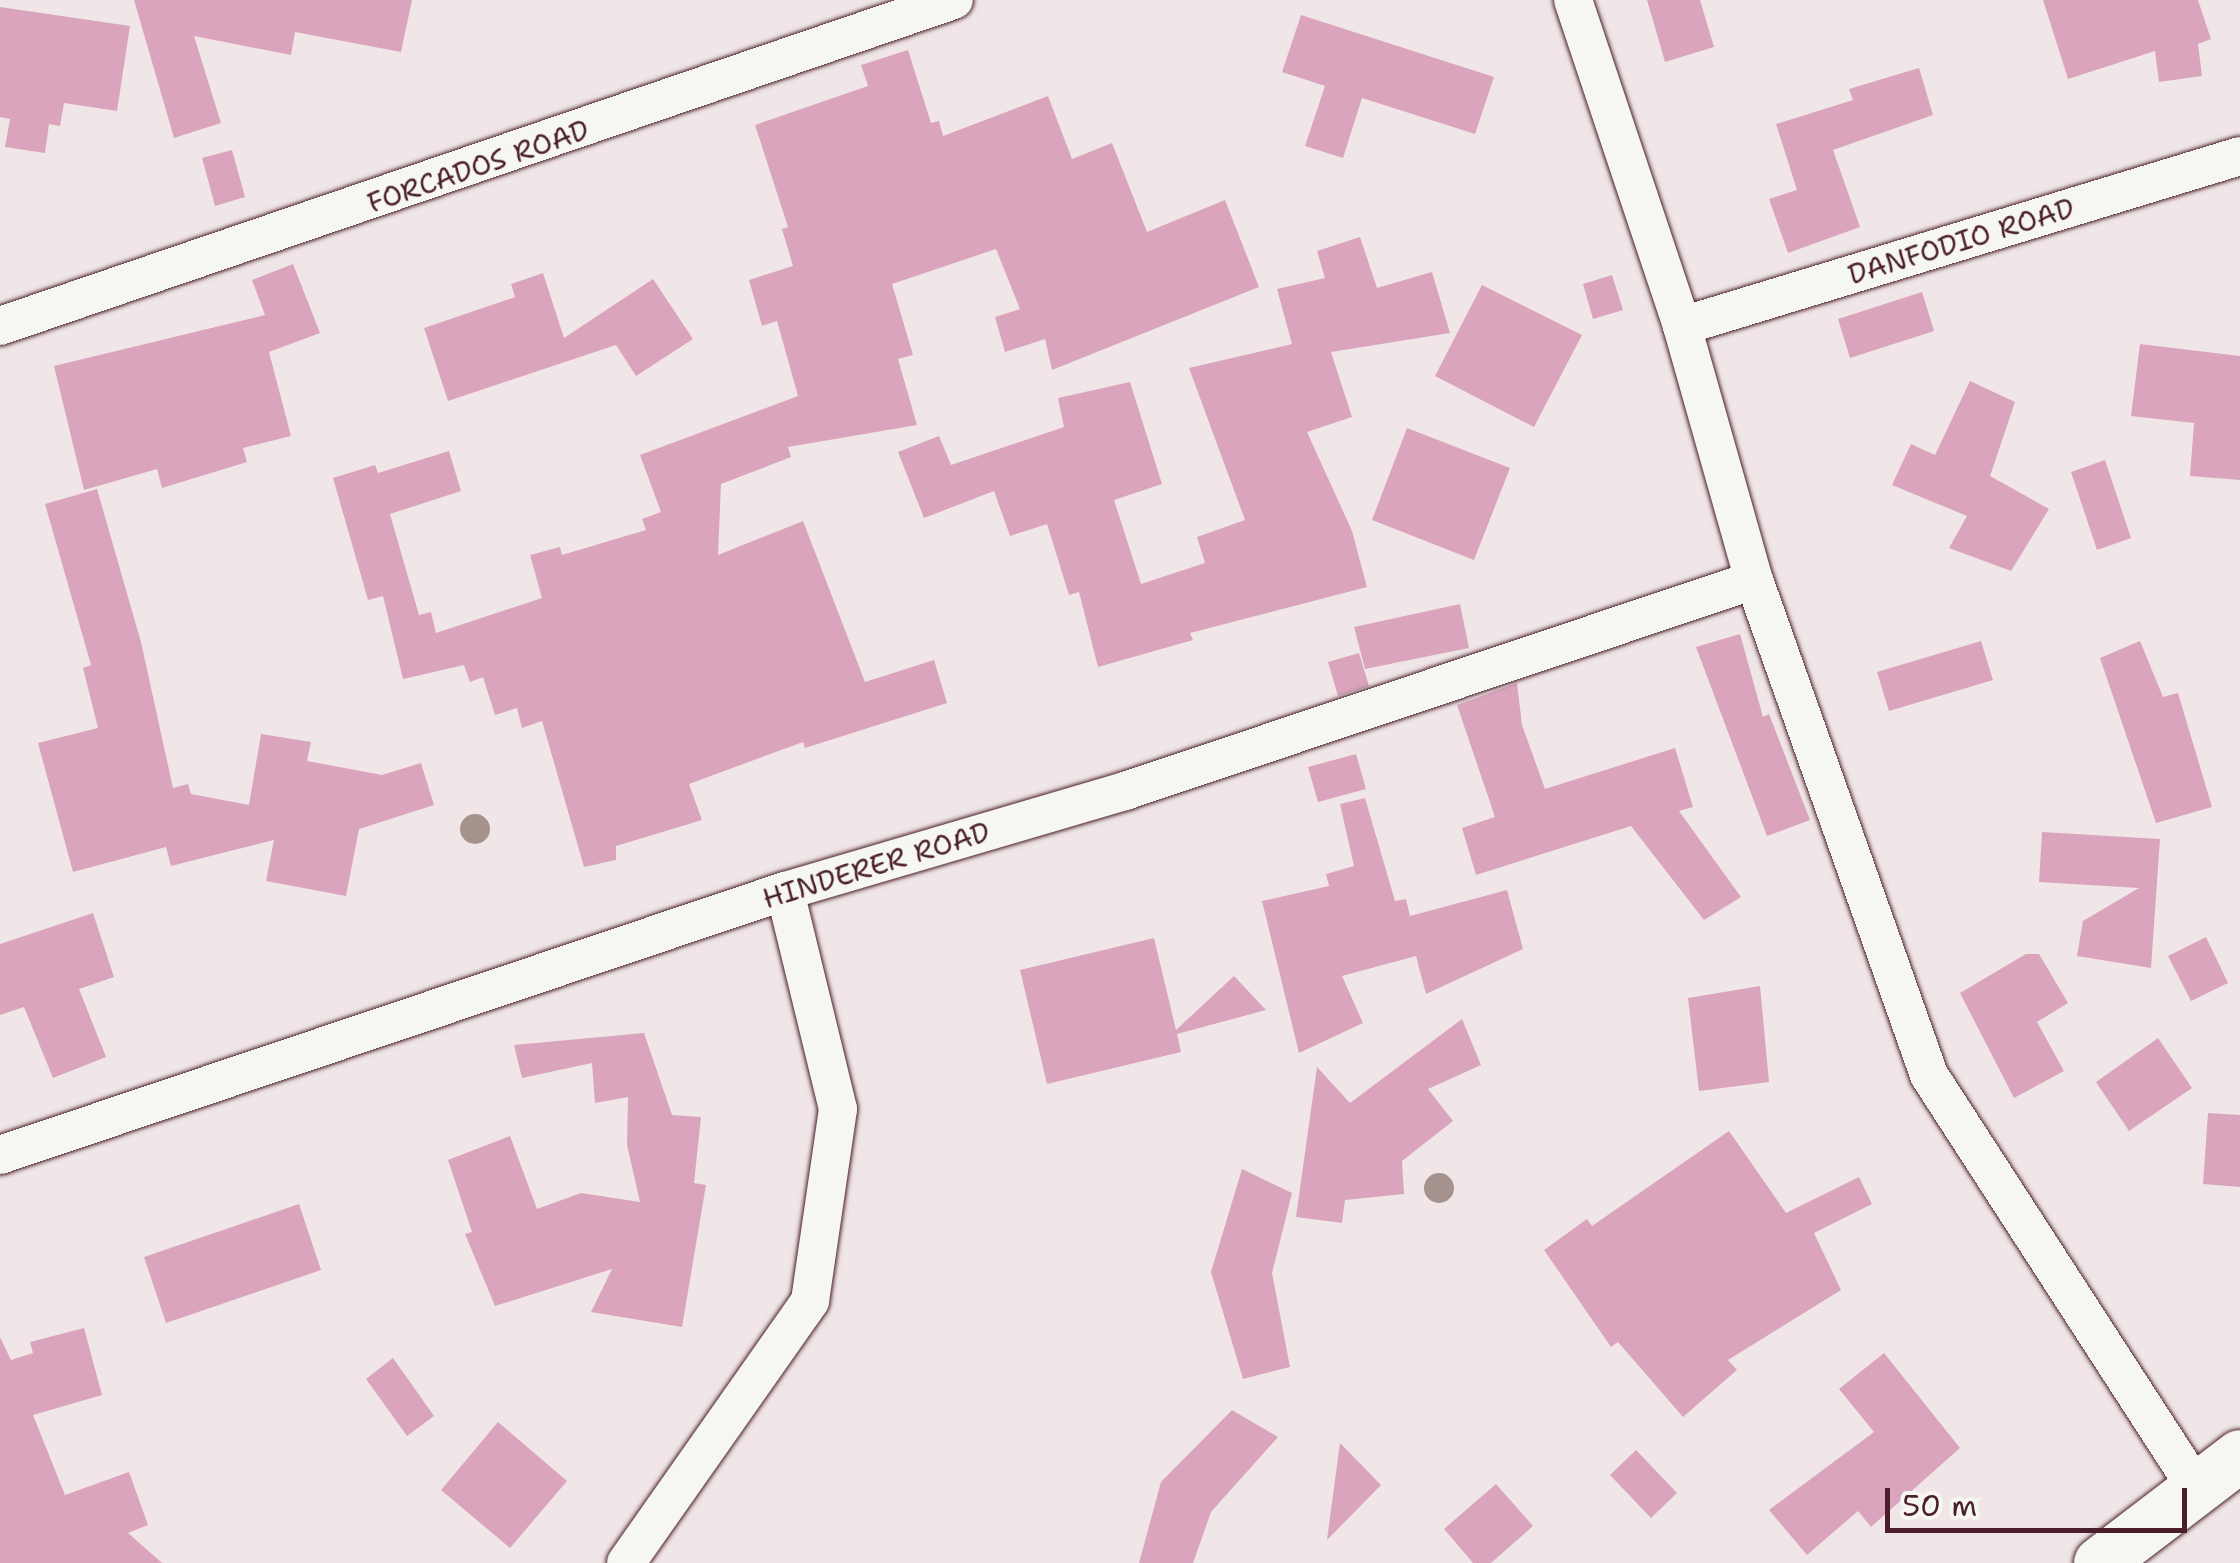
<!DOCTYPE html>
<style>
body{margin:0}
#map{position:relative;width:2240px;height:1563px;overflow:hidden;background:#f0e6e7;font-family:"Shantell Sans",sans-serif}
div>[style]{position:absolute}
.building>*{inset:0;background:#daa5bc}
.roads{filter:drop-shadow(0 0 2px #4a1f2b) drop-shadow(0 0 2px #4a1f2b)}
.street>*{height:38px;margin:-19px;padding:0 19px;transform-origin:19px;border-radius:19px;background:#f6f6f2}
.secondary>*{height:52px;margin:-26px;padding:0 26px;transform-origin:26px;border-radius:26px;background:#f6f6f2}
.trees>*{width:30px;height:30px;margin:-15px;border-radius:50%;background:#a5928d}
span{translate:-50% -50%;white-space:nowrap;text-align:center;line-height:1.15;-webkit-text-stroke:8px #f6f6f2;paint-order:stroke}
.street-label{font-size:28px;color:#4a1f2b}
.scale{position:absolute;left:1885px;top:1488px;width:302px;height:45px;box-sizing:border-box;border:5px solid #4a1f2b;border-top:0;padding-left:12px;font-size:30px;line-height:35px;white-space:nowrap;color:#4a1f2b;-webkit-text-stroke:8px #f6f6f2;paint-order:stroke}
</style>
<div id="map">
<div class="building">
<i style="clip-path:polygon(134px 0,412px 0,401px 52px,295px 32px,291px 55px,194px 36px,221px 123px,174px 138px)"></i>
<i style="clip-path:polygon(1647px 0,1700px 0,1714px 47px,1665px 62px)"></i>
<i style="clip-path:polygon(2043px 0,2198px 0,2211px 39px,2198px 44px,2202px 76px,2159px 82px,2155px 51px,2068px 79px)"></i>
<i style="clip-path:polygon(0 7px,130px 26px,117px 111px,64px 103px,60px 126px,49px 124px,45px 153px,5px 147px,10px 119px,0 117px)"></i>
<i style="clip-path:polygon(1301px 15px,1494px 77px,1475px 134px,1362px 98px,1343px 158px,1305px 146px,1325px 86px,1282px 72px)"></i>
<i style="clip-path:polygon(908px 50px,931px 123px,939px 121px,943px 136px,1048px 96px,1072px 159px,1112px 143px,1147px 232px,1225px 200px,1259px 287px,1052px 370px,1045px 339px,1005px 352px,995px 317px,1020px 309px,996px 249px,892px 284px,913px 355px,898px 359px,917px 425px,788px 447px,791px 457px,721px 484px,718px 555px,803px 521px,865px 682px,934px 660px,947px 703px,805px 748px,803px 742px,689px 784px,702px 820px,616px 846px,616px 860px,584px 867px,542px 721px,522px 728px,517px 708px,495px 715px,483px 677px,470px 682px,464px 665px,403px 679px,383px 596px,368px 600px,333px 478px,375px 465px,378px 473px,449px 451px,461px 491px,390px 514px,419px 615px,431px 612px,436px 633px,542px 598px,530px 555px,560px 547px,562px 555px,646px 530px,642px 519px,661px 512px,640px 455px,798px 396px,777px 321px,762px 326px,749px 280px,793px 266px,782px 229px,788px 227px,755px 125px,868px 86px,861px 65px)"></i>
<i style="clip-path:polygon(1919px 68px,1933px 115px,1833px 150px,1860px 227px,1788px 253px,1769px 199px,1797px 190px,1776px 124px,1853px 100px,1849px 89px)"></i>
<i style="clip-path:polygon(232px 150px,245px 197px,215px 206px,202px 158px)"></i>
<i style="clip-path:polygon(1360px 237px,1377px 288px,1432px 272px,1450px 333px,1331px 352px,1352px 417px,1307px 432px,1352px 531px,1367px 587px,1190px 633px,1193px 640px,1098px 667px,1079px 592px,1069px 595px,1047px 524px,1010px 536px,994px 491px,924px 518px,898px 452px,939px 436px,951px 465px,1064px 427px,1058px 398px,1130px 382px,1162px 484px,1114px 500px,1141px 584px,1205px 563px,1197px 537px,1245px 520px,1189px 368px,1292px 344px,1277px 289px,1325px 278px,1317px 251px)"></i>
<i style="clip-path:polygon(293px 264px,320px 333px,269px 352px,291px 436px,243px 448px,247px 462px,162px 488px,157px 469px,84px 490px,54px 366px,265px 315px,252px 280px)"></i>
<i style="clip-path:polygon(543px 273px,564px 338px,653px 279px,693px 339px,636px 376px,616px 345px,448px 401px,424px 328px,515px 297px,511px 284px)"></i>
<i style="clip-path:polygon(1612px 275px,1623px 310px,1593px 319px,1583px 284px)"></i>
<i style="clip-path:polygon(1482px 285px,1582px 335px,1534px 427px,1435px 376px)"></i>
<i style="clip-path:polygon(1922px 292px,1934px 331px,1850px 358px,1838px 319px)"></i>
<i style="clip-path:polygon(2140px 344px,2240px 356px,2240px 480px,2190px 476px,2194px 423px,2131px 416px)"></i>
<i style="clip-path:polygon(1970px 381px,2015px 402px,1990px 476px,2049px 509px,2011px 571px,1949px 548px,1967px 516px,1892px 485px,1911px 444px,1935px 455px)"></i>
<i style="clip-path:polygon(1407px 428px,1510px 468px,1474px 560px,1372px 520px)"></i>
<i style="clip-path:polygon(2105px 460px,2131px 538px,2097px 550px,2071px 472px)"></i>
<i style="clip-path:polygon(97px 489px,141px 642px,173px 788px,188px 784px,191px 794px,249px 805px,261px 734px,311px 742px,307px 761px,382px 775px,421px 763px,434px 805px,359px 829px,346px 896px,266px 881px,274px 840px,171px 866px,166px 847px,73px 872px,38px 743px,98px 728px,83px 668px,91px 665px,45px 504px)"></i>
<i style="clip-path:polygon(1460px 604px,1469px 648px,1365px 669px,1354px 627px)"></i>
<i style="clip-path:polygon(1740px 634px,1763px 717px,1769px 714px,1810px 820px,1767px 836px,1696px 647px)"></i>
<i style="clip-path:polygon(1981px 641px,1993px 680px,1889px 711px,1877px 672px)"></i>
<i style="clip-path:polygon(2140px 641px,2163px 697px,2178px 693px,2212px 807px,2156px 823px,2100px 658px)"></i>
<i style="clip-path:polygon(1359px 653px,1369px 686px,1338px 696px,1328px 662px)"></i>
<i style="clip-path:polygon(1517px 683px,1522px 725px,1545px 789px,1675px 748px,1693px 807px,1679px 811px,1741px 897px,1704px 920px,1631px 826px,1476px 875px,1462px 828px,1495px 817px,1457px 705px)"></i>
<i style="clip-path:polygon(1356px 754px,1366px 789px,1318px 802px,1308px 767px)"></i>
<i style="clip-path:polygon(1365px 798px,1395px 901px,1406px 899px,1410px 916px,1507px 890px,1523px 949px,1426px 994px,1416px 956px,1342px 976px,1363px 1023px,1299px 1053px,1262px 901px,1329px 886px,1326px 874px,1354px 866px,1340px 804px)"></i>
<i style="clip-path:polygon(2042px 832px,2160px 839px,2151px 968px,2077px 956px,2083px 921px,2139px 888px,2039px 882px)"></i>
<i style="clip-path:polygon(93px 913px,114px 977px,79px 989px,106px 1057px,53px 1078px,24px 1007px,0 1015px,0 944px)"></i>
<i style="clip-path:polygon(2206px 937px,2228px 983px,2191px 1001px,2168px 956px)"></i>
<i style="clip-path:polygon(1154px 938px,1176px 1030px,1234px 976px,1266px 1010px,1177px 1034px,1181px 1052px,1047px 1084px,1020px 970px)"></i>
<i style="clip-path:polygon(2026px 954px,2039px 954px,2068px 1003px,2037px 1022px,2064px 1071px,2014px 1098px,1960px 993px)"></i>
<i style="clip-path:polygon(1760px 986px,1769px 1082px,1699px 1091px,1688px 998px)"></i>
<i style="clip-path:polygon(1462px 1019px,1481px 1065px,1428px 1089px,1453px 1121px,1402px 1161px,1404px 1194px,1345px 1200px,1342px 1223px,1296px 1217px,1317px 1067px,1350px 1103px)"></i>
<i style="clip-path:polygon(644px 1033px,672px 1115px,701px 1117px,694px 1183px,706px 1185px,682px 1327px,591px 1312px,612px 1269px,495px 1306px,465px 1234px,472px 1232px,448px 1160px,510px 1136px,537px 1209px,581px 1193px,640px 1202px,627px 1145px,628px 1097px,595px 1103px,592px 1063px,522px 1078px,514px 1045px)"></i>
<i style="clip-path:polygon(2158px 1038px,2192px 1088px,2129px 1131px,2096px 1082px)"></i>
<i style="clip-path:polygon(2208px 1113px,2240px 1115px,2240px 1187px,2203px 1184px)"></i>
<i style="clip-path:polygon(1729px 1131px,1786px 1213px,1859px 1177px,1872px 1204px,1814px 1233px,1841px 1290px,1728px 1360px,1737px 1370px,1683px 1417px,1618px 1342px,1611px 1347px,1544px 1250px,1587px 1219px,1592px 1226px)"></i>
<i style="clip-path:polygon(1242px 1169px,1292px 1193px,1272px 1273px,1290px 1367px,1243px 1379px,1211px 1272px)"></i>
<i style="clip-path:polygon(299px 1204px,321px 1270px,166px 1323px,144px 1257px)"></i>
<i style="clip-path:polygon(84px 1328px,102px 1395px,33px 1415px,65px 1495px,129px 1472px,148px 1525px,128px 1533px,162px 1563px,0 1563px,0 1337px,11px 1360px,33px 1353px,30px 1342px)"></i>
<i style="clip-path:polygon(1884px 1353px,1960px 1448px,1871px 1527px,1858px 1511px,1807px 1555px,1769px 1510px,1874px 1432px,1839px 1389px)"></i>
<i style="clip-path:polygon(393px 1358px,434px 1416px,407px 1436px,366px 1379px)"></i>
<i style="clip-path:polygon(1232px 1410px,1278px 1437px,1211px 1512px,1193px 1563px,1139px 1563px,1161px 1482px)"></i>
<i style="clip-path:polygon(498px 1422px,567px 1481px,510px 1548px,441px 1490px)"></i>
<i style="clip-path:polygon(1340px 1443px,1381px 1485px,1327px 1540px,1333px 1495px)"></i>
<i style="clip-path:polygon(1636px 1450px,1677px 1493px,1651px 1518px,1610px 1475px)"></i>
<i style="clip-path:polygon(1496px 1484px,1533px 1526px,1491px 1563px,1473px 1563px,1444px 1529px)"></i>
</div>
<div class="roads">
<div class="street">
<i style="left:1573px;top:0;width:344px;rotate:71.5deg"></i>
<i style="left:1682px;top:326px;width:264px;rotate:74.2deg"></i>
<i style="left:1754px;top:580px;width:525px;rotate:70.53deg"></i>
<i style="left:1929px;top:1075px;width:491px;rotate:57.1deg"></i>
<i style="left:0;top:326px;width:1008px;rotate:-18.87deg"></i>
<i style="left:1682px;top:326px;width:583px;rotate:-16.94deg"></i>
<i style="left:0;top:1155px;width:828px;rotate:-18.59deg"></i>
<i style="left:785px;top:891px;width:354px;rotate:-16.4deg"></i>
<i style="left:1125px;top:791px;width:663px;rotate:-18.54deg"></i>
<i style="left:626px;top:1563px;width:320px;rotate:-54.9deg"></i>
<i style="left:810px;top:1301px;width:194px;rotate:-81.7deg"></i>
<i style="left:838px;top:1109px;width:224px;rotate:-103.7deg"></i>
</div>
<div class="secondary">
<i style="left:2100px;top:1563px;width:176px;rotate:-37.4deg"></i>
</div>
</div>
<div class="trees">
<i style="left:475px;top:829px"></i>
<i style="left:1439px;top:1188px"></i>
</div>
<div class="street-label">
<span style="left:478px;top:166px;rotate:-19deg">FORCADOS ROAD</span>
<span style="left:1961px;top:241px;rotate:-17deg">DANFODIO ROAD</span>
<span style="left:876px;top:865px;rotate:-17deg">HINDERER ROAD</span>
</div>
<div class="scale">50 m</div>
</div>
